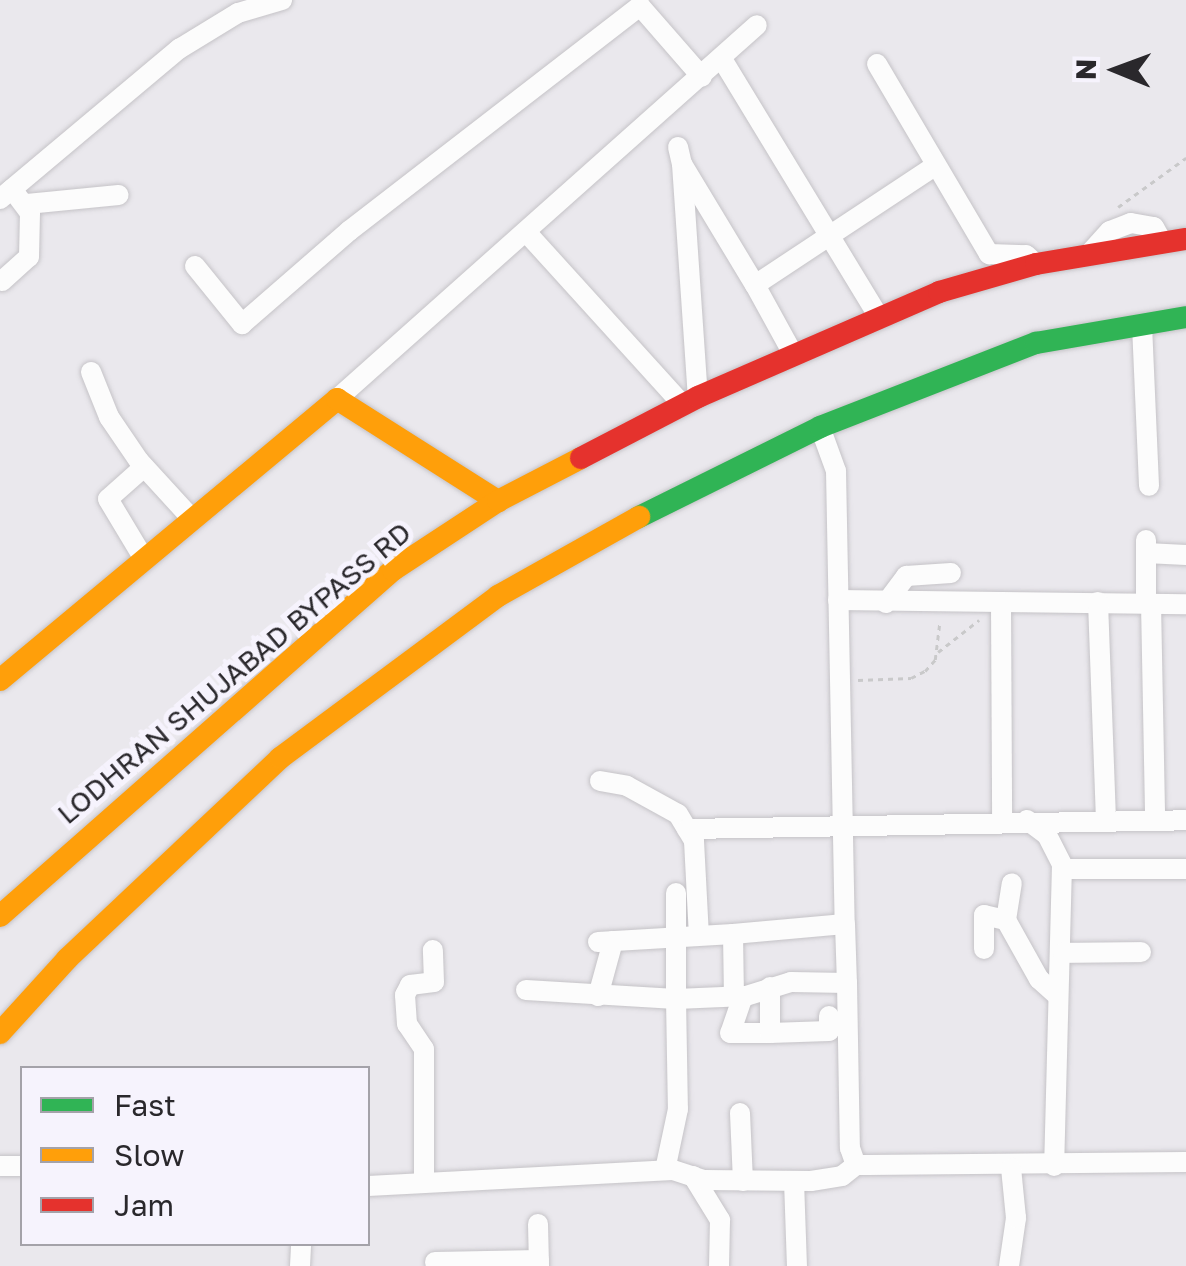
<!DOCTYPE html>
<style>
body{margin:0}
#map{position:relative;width:1186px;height:1266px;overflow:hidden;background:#eae8ed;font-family:"Golos Text",sans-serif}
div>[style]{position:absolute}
.path>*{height:2.5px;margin-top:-1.25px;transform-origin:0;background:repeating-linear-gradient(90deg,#c9c9ca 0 5px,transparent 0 10px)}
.roads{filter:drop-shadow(0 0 2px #c5c3c7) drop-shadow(0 0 2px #c5c3c7)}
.street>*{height:20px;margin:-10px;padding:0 10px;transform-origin:10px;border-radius:10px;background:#fcfcfc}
.fast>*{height:22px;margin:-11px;padding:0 11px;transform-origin:11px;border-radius:11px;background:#30b455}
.slow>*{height:22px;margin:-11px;padding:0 11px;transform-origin:11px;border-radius:11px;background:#ff9f0a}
.jam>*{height:22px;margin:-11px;padding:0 11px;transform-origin:11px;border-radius:11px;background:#e5322d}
span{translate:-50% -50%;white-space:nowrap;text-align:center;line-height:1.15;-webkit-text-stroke:10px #f6f3fd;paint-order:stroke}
.street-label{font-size:28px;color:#2a282c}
.legend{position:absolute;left:20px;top:1066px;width:350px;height:180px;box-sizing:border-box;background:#f6f3fd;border:2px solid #a4a2a9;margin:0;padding:12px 18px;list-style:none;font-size:30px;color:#2a282c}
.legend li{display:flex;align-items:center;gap:20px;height:50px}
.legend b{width:50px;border:2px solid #a4a2a9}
.north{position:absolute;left:1066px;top:20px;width:100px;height:100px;-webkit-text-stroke:8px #f6f3fd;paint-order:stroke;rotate:271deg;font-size:28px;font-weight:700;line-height:40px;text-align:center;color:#2a282c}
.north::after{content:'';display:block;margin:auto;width:35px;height:45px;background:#2a282c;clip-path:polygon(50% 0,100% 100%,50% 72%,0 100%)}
</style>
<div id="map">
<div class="path">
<i style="left:1118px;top:207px;width:84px;rotate:-35.8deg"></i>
<i style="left:938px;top:652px;width:52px;rotate:-38deg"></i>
<i style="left:858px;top:680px;width:53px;rotate:-2.2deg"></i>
<i style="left:911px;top:678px;width:16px;rotate:-27deg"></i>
<i style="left:925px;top:671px;width:15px;rotate:-48deg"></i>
<i style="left:935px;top:660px;width:39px;rotate:-83deg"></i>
</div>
<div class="roads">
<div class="street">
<i style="left:722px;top:59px;width:301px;rotate:58.7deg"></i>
<i style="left:877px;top:64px;width:221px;rotate:59.5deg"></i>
<i style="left:989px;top:254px;width:37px;rotate:2deg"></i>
<i style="left:1026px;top:255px;width:13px;rotate:42deg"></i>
<i style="left:678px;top:147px;width:17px;rotate:77deg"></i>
<i style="left:682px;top:164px;width:141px;rotate:58.9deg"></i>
<i style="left:682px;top:164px;width:234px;rotate:86.1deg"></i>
<i style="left:0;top:199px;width:234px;rotate:-40deg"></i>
<i style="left:179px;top:49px;width:69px;rotate:-31.4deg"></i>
<i style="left:238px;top:13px;width:46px;rotate:-16.5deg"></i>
<i style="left:27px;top:204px;width:92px;rotate:-5.6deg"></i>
<i style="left:527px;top:233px;width:232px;rotate:47.8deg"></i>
<i style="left:1089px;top:254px;width:31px;rotate:-48deg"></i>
<i style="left:1110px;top:231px;width:22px;rotate:-21deg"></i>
<i style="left:1131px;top:223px;width:23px;rotate:10deg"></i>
<i style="left:1154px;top:227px;width:18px;rotate:61deg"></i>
<i style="left:195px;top:266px;width:75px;rotate:51deg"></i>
<i style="left:242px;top:324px;width:142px;rotate:-41deg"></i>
<i style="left:349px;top:231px;width:368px;rotate:-37.7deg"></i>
<i style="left:640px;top:6px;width:94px;rotate:48.9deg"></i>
<i style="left:2px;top:281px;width:36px;rotate:-42deg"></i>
<i style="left:29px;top:257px;width:44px;rotate:-88.7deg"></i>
<i style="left:30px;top:213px;width:30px;rotate:-127deg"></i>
<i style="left:1142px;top:325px;width:161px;rotate:87.5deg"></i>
<i style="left:793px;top:354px;width:79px;rotate:-118.8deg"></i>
<i style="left:755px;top:285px;width:217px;rotate:-33.5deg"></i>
<i style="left:91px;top:372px;width:48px;rotate:68.2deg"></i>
<i style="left:109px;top:417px;width:53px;rotate:55.7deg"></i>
<i style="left:139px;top:461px;width:79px;rotate:47.6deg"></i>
<i style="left:337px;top:399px;width:562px;rotate:-41.68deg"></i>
<i style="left:820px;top:427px;width:47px;rotate:70deg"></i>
<i style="left:836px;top:471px;width:453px;rotate:88.9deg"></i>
<i style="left:144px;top:467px;width:48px;rotate:138.4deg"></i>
<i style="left:108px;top:499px;width:70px;rotate:59deg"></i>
<i style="left:1146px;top:553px;width:40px;rotate:2.9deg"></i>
<i style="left:838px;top:600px;width:348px;rotate:0.7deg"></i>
<i style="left:1001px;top:602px;width:218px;rotate:89.7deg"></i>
<i style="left:1098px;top:602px;width:218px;rotate:87.9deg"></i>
<i style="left:886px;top:603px;width:34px;rotate:-53deg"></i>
<i style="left:906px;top:576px;width:45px;rotate:-3.8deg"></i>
<i style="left:1146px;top:603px;width:63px;rotate:-90deg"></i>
<i style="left:1151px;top:603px;width:217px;rotate:88.9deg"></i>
<i style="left:600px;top:781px;width:27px;rotate:10deg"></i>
<i style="left:627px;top:786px;width:58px;rotate:28.8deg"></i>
<i style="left:678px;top:814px;width:31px;rotate:59deg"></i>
<i style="left:694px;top:841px;width:94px;rotate:87deg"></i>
<i style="left:1027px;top:820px;width:25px;rotate:37deg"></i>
<i style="left:1047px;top:835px;width:34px;rotate:63deg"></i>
<i style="left:1062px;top:865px;width:301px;rotate:91.5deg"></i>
<i style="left:687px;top:829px;width:499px;rotate:-1deg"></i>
<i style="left:1062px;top:869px;width:124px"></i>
<i style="left:676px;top:893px;width:106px;rotate:90deg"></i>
<i style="left:676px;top:999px;width:70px;rotate:-2.5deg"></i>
<i style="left:746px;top:996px;width:47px;rotate:-17.3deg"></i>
<i style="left:791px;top:982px;width:56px;rotate:1deg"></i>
<i style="left:847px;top:983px;width:165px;rotate:89deg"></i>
<i style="left:850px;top:1148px;width:18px;rotate:71deg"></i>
<i style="left:1006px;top:920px;width:37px;rotate:-81deg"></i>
<i style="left:733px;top:934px;width:112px;rotate:-5.1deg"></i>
<i style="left:845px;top:924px;width:59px;rotate:88.1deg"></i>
<i style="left:598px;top:942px;width:135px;rotate:-3.4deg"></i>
<i style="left:733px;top:934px;width:62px;rotate:89.1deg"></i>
<i style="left:984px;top:949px;width:34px;rotate:-90deg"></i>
<i style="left:984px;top:915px;width:23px;rotate:13deg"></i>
<i style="left:1006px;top:920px;width:68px;rotate:60.8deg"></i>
<i style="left:1039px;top:979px;width:24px;rotate:42deg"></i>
<i style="left:1063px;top:953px;width:78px;rotate:-0.7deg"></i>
<i style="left:526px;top:990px;width:150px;rotate:3.4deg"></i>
<i style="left:676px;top:999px;width:110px;rotate:89deg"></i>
<i style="left:678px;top:1109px;width:62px;rotate:102deg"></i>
<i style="left:598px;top:996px;width:57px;rotate:-74.7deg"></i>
<i style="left:743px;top:996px;width:39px;rotate:109deg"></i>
<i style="left:730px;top:1033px;width:40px"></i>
<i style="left:770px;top:1033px;width:46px;rotate:-90deg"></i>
<i style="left:770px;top:1033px;width:59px;rotate:-1.9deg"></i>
<i style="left:829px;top:1031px;width:15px;rotate:-90deg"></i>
<i style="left:740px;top:1113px;width:68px;rotate:87.5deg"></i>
<i style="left:0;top:1166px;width:22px"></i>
<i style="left:693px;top:1176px;width:52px;rotate:58.5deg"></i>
<i style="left:720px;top:1220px;width:46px;rotate:91.2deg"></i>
<i style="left:794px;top:1181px;width:85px;rotate:88deg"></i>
<i style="left:424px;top:1182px;width:133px;rotate:-90deg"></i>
<i style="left:424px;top:1049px;width:30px;rotate:-124deg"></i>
<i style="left:407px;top:1024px;width:29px;rotate:-94deg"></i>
<i style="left:405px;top:995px;width:11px;rotate:-63deg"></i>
<i style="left:410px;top:985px;width:24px;rotate:-7deg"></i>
<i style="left:434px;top:982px;width:32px;rotate:-92deg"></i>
<i style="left:368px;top:1186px;width:305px;rotate:-3deg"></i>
<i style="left:673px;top:1170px;width:33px;rotate:18deg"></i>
<i style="left:704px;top:1180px;width:107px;rotate:0.5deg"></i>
<i style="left:811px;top:1181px;width:31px;rotate:-9deg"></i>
<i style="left:842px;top:1176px;width:18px;rotate:-38deg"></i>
<i style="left:856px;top:1165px;width:330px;rotate:-0.5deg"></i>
<i style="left:538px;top:1224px;width:42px;rotate:88.6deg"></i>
<i style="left:435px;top:1262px;width:104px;rotate:-1.1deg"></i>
<i style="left:300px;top:1266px;width:22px;rotate:-87deg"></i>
<i style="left:1009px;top:1266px;width:49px;rotate:-81.7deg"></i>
<i style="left:1016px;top:1218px;width:50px;rotate:-95.7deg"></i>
</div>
<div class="fast">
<i style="left:639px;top:517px;width:202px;rotate:-26.4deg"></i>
<i style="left:820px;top:427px;width:232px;rotate:-21.3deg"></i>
<i style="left:1036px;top:343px;width:152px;rotate:-9.8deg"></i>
</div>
<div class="slow">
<i style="left:0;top:680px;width:439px;rotate:-39.8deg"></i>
<i style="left:337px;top:399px;width:191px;rotate:32.4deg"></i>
<i style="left:0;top:916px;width:524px;rotate:-41.36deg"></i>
<i style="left:393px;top:570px;width:126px;rotate:-33.3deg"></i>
<i style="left:498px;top:501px;width:93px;rotate:-27.4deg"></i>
<i style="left:0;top:1033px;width:100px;rotate:-47.8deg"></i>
<i style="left:67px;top:959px;width:293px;rotate:-43.3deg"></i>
<i style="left:280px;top:758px;width:272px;rotate:-36.6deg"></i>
<i style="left:498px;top:596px;width:162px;rotate:-29.3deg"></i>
</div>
<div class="jam">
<i style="left:581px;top:458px;width:132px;rotate:-27.5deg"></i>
<i style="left:698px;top:397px;width:263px;rotate:-23.5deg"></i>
<i style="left:939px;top:292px;width:101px;rotate:-16.1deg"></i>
<i style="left:1036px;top:264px;width:152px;rotate:-9.5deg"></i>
</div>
</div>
<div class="street-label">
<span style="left:234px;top:673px;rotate:-40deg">LODHRAN SHUJABAD BYPASS RD</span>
</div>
<ul class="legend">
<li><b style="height:12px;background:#30b455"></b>Fast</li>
<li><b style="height:12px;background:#ff9f0a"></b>Slow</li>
<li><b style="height:12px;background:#e5322d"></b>Jam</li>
</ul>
<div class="north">N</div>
</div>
